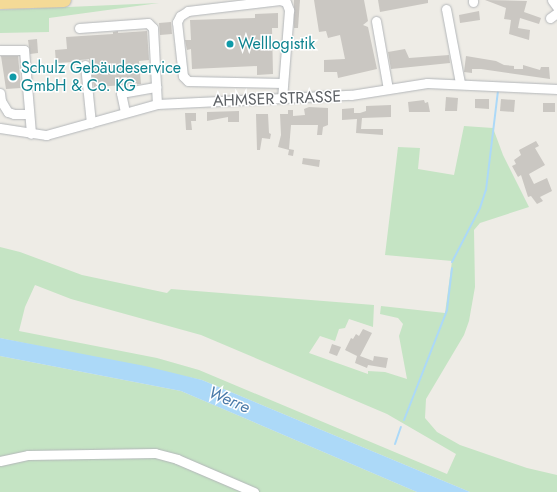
<!DOCTYPE html>
<meta charset="utf-8">
<style>
body{margin:0}
#map{position:relative;width:557px;height:492px;overflow:hidden;background:#eeece6;font-family:Jost,sans-serif}
div>[style]{position:absolute}
.green>*{inset:0;background:#c5e4c4}
.water>*{inset:0;background:#acd9f8}
.stream>*{height:2px;margin:-1px;padding:0 1px;transform-origin:1px;border-radius:1px;background:#acd9f8}
.building>*{inset:0;background:#cac7c2}
.roads{filter:drop-shadow(0 0 1px #b3b6b9) drop-shadow(0 0 1px #b3b6b9)}
.minor>*{height:9px;margin:-4.5px;padding:0 4.5px;transform-origin:4.5px;border-radius:4.5px;background:#fff}
.highway>*{height:14px;margin:-7px;padding:0 7px;transform-origin:7px;border-radius:7px;background:#f4da97}
.dots>*{width:11px;height:11px;translate:-50% -50%;box-sizing:border-box;border:2px solid #fff;border-radius:50%}
span{translate:-50% -50%;white-space:nowrap;text-align:center;line-height:1.15;-webkit-text-stroke:3px #fff;paint-order:stroke}
.culture-label{font-size:16px;color:#0d838f}
.left{translate:0 -50%;text-align:left}
.street-label{font-size:16px;color:#5d6165}
.water-label{font-size:17px;color:#4a7aa9;font-style:italic}
</style>
<div id="map">
<div class="green">
<i style="clip-path:polygon(159px 3px,49px 18px,49px 32px,0 33px,0 10px)"></i>
<i style="clip-path:polygon(evenodd,464px 126px,493px 128px,503px 155px,529px 207px,480px 223px,474px 230px,475px 287px,469px 321px,464px 335px,426px 399px,425px 418px,437px 432px,460px 445px,527px 468px,557px 475px,557px 492px,470px 492px,202px 380px,0 338px,0 247px,20px 252px,82px 275px,167px 293px,171px 289px,374px 305px,373px 327px,349px 319px,345px 328px,339px 329px,335px 341px,320px 336px,309px 353px,368px 374px,368px 371px,385px 372px,407px 379px,399px 336px,403px 324px,398px 318px,380px 314px,381px 306px,445px 313px,452px 261px,385px 255px,398px 147px,420px 148px,418px 169px,454px 175px,464px 126px,35px 285px,71px 299px,201px 335px,387px 414px,456px 454px,447px 474px,199px 370px,157px 358px,19px 331px,25px 307px,35px 285px)"></i>
<i style="clip-path:polygon(0 356px,181px 391px,417px 492px,0 492px)"></i>
</div>
<div class="water">
<i style="clip-path:polygon(0 338px,145px 366px,202px 380px,470px 492px,417px 492px,181px 391px,0 356px)"></i>
</div>
<div class="stream">
<i style="left:452px;top:262px;width:61px;rotate:-62.6deg"></i>
<i style="left:480px;top:208px;width:19px;rotate:-72deg"></i>
<i style="left:486px;top:190px;width:100px;rotate:-83.1deg"></i>
<i style="left:404px;top:420px;width:118px;rotate:-68.6deg"></i>
<i style="left:447px;top:310px;width:42px;rotate:-83.2deg"></i>
<i style="left:395px;top:444px;width:18px;rotate:-71deg"></i>
</div>
<div class="building">
<i style="clip-path:polygon(294px 0,300px 0,298px 28px,294px 28px)"></i>
<i style="clip-path:polygon(314px 0,364px 0,368px 21px,363px 25px,368px 27px,377px 69px,338px 78px,337px 72px,324px 72px,324px 60px,345px 59px,340px 35px,328px 38px,326px 31px,319px 32px)"></i>
<i style="clip-path:polygon(378px 0,428px 0,428px 3px,380px 12px)"></i>
<i style="clip-path:polygon(485px 0,527px 1px,524px 12px,541px 18px,539px 24px,520px 18px,518px 28px,530px 30px,529px 40px,509px 34px,511px 20px,504px 19px,506px 8px)"></i>
<i style="clip-path:polygon(479px 11px,480px 20px,460px 23px,459px 15px)"></i>
<i style="clip-path:polygon(278px 13px,278px 28px,272px 28px,273px 74px,257px 75px,257px 66px,192px 69px,191px 49px,187px 50px,185px 40px,191px 40px,190px 20px,255px 18px,255px 14px)"></i>
<i style="clip-path:polygon(171px 22px,172px 34px,160px 35px,159px 23px)"></i>
<i style="clip-path:polygon(118px 31px,118px 33px,147px 31px,149px 60px,139px 61px,141px 84px,94px 87px,89px 59px,80px 60px,79px 64px,73px 65px,73px 62px,56px 63px,55px 50px,67px 49px,66px 37px,113px 34px,113px 32px)"></i>
<i style="clip-path:polygon(37px 39px,38px 53px,30px 54px,28px 40px)"></i>
<i style="clip-path:polygon(405px 49px,409px 58px,449px 55px,450px 63px,391px 69px,388px 52px)"></i>
<i style="clip-path:polygon(1px 56px,18px 56px,21px 88px,6px 89px)"></i>
<i style="clip-path:polygon(466px 56px,496px 61px,504px 65px,514px 66px,514px 69px,523px 69px,523px 65px,540px 70px,541px 67px,549px 67px,550px 79px,481px 69px,472px 69px,472px 73px,464px 72px)"></i>
<i style="clip-path:polygon(446px 97px,458px 98px,457px 111px,445px 111px)"></i>
<i style="clip-path:polygon(475px 99px,489px 99px,489px 109px,475px 108px)"></i>
<i style="clip-path:polygon(501px 99px,515px 100px,514px 112px,500px 111px)"></i>
<i style="clip-path:polygon(424px 100px,425px 103px,428px 102px,430px 112px,409px 112px,408px 102px)"></i>
<i style="clip-path:polygon(543px 103px,555px 103px,555px 112px,543px 112px)"></i>
<i style="clip-path:polygon(391px 105px,391px 117px,362px 118px,361px 129px,383px 129px,383px 135px,356px 133px,357px 119px,342px 120px,342px 109px,354px 108px,354px 113px,360px 113px,366px 111px,366px 106px)"></i>
<i style="clip-path:polygon(309px 107px,328px 108px,328px 125px,323px 127px,322px 135px,317px 135px,318px 125px,291px 125px,289px 149px,294px 150px,293px 156px,288px 155px,289px 150px,278px 147px,281px 135px,280px 114px,288px 114px,288px 110px,293px 110px,293px 116px,305px 115px,304px 109px)"></i>
<i style="clip-path:polygon(239px 111px,239px 122px,228px 122px,228px 117px,207px 121px,207px 112px)"></i>
<i style="clip-path:polygon(185px 113px,196px 113px,196px 121px,191px 121px,192px 130px,186px 130px)"></i>
<i style="clip-path:polygon(256px 114px,268px 114px,269px 133px,271px 134px,270px 139px,262px 138px,260px 150px,257px 150px)"></i>
<i style="clip-path:polygon(536px 141px,539px 146px,535px 148px,545px 165px,529px 174px,534px 184px,547px 178px,552px 191px,540px 197px,543px 201px,537px 204px,531px 196px,528px 197px,521px 175px,518px 177px,512px 166px,516px 164px,514px 160px,521px 155px,519px 150px)"></i>
<i style="clip-path:polygon(303px 158px,320px 160px,319px 167px,302px 164px)"></i>
<i style="clip-path:polygon(363px 329px,372px 333px,360px 356px,376px 362px,373px 361px,374px 356px,388px 358px,386px 368px,368px 365px,367px 368px,355px 363px,357px 356px,345px 350px,351px 338px,353px 339px,356px 334px,359px 336px)"></i>
<i style="clip-path:polygon(332px 344px,341px 347px,337px 356px,329px 353px)"></i>
</div>
<div class="roads">
<div class="minor">
<i style="left:280px;top:0;width:93px;rotate:173.2deg"></i>
<i style="left:188px;top:11px;width:9px;rotate:148deg"></i>
<i style="left:180px;top:16px;width:7px;rotate:117deg"></i>
<i style="left:177px;top:22px;width:54px;rotate:83.7deg"></i>
<i style="left:183px;top:76px;width:7px;rotate:45deg"></i>
<i style="left:188px;top:81px;width:95px;rotate:1.2deg"></i>
<i style="left:280px;top:0;width:6px;rotate:18deg"></i>
<i style="left:286px;top:2px;width:9px;rotate:69deg"></i>
<i style="left:289px;top:10px;width:88px;rotate:94.5deg"></i>
<i style="left:473px;top:0;width:2px;rotate:90deg"></i>
<i style="left:552px;top:0;width:9px;rotate:54deg"></i>
<i style="left:446px;top:9px;width:75px;rotate:79.3deg"></i>
<i style="left:550px;top:18px;width:9px;rotate:-36deg"></i>
<i style="left:376px;top:21px;width:69px;rotate:80deg"></i>
<i style="left:79px;top:28px;width:69px;rotate:-4.1deg"></i>
<i style="left:148px;top:23px;width:7px;rotate:45deg"></i>
<i style="left:153px;top:28px;width:76px;rotate:87deg"></i>
<i style="left:0;top:50px;width:24px"></i>
<i style="left:24px;top:50px;width:84px;rotate:85.2deg"></i>
<i style="left:85px;top:65px;width:58px;rotate:84.1deg"></i>
<i style="left:0;top:93px;width:8px;rotate:83deg"></i>
<i style="left:1px;top:101px;width:13px;rotate:58deg"></i>
<i style="left:8px;top:112px;width:6px;rotate:18deg"></i>
<i style="left:14px;top:114px;width:15px"></i>
<i style="left:125px;top:112px;width:19px;rotate:-102deg"></i>
<i style="left:121px;top:93px;width:36px;rotate:-10deg"></i>
<i style="left:0;top:128px;width:47px;rotate:8.7deg"></i>
<i style="left:46px;top:135px;width:115px;rotate:-15.6deg"></i>
<i style="left:157px;top:104px;width:194px;rotate:-2.7deg"></i>
<i style="left:351px;top:95px;width:77px;rotate:-9deg"></i>
<i style="left:427px;top:83px;width:130px;rotate:2.6deg"></i>
<i style="left:0;top:461px;width:29px;rotate:-12deg"></i>
<i style="left:28px;top:455px;width:127px;rotate:-0.9deg"></i>
<i style="left:155px;top:453px;width:23px;rotate:15deg"></i>
<i style="left:177px;top:459px;width:84px;rotate:23.2deg"></i>
</div>
<div class="highway">
<i style="left:0;top:2px;width:64px;rotate:-1.8deg"></i>
</div>
</div>
<div class="dots">
<i style="left:230px;top:44px;background:#0f9aa8"></i>
<i style="left:13px;top:77px;background:#0f9aa8"></i>
</div>
<div class="culture-label">
<span class="left" style="left:238px;top:44px">Welllogistik</span>
<span class="left" style="left:21px;top:77px">Schulz Gebäudeservice<br>GmbH &amp; Co. KG</span>
</div>
<div class="street-label">
<span style="left:277px;top:99px;rotate:-2deg">AHMSER STRASSE</span>
</div>
<div class="water-label">
<span style="left:229px;top:400px;rotate:23deg">Werre</span>
</div>
</div>
